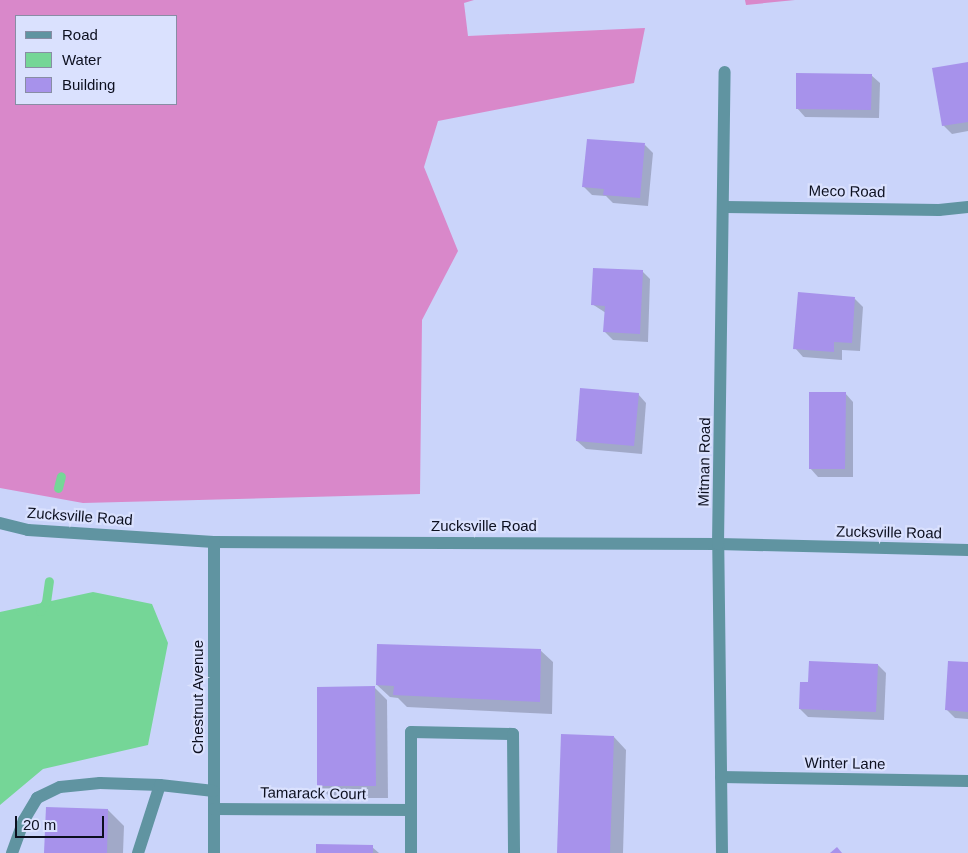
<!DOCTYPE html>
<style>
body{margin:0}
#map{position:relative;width:968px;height:853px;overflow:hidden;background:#cad4fa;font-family:Arial,sans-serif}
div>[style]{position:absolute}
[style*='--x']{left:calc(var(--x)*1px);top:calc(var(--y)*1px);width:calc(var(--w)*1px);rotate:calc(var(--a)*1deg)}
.forest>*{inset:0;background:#d988ca}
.water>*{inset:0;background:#75d697}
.shadow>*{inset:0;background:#0003}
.stream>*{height:9px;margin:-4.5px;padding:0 4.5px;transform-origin:4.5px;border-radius:4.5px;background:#75d697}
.building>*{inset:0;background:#a792eb}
.minor>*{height:12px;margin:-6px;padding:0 6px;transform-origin:6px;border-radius:6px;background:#6094a1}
span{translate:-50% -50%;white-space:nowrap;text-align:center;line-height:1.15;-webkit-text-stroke:4.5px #dae1fe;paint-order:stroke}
.street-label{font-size:15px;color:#0c0f1f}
.legend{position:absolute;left:15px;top:15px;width:162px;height:90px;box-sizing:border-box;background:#dae1fe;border:1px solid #888da5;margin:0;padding:6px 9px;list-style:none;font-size:15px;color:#0c0f1f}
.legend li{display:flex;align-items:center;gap:10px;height:25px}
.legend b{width:25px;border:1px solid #888da5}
.scale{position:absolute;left:15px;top:816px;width:89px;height:22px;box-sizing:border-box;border:2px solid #0c0f1f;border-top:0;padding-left:6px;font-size:15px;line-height:18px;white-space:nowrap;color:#0c0f1f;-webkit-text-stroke:4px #dae1fe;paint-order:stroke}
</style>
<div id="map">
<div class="forest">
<i style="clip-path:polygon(evenodd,0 0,474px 0,464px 3px,468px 36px,645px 28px,634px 83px,438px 121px,424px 167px,458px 251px,422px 320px,420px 494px,83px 503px,0 488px,0 0,176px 16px,176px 104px,16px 104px,16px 16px,176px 16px)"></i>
<i style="clip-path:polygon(745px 0,795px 0,746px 5px)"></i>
</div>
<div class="water">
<i style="clip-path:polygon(93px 592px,152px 604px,168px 643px,148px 745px,43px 769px,0 805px,0 612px)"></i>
</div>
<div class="shadow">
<i style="clip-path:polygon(968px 63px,968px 131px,952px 134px,943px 125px)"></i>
<i style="clip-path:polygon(871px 75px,880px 83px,879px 118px,805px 117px,797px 108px)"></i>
<i style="clip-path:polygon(645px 145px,653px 153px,648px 206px,613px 203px,606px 196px,592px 195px,584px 187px)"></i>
<i style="clip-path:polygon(642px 271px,650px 279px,648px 342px,613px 340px,605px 332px,606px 313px,592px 304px)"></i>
<i style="clip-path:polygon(855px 299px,863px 307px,860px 351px,842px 350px,842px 360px,803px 357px,795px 348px)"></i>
<i style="clip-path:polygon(845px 393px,853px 402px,853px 477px,818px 477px,810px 468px)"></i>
<i style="clip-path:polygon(638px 394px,646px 403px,642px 454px,586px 449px,577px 441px)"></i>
<i style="clip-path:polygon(540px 650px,553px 662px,552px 714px,407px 707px,398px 698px,390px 697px,377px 685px)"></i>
<i style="clip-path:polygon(968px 663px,968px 719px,955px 718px,947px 710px)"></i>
<i style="clip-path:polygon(878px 665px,886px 673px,884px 720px,808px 717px,800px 709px,809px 683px)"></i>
<i style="clip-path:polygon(375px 688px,387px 700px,388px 798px,331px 798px,319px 786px)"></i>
<i style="clip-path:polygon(614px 737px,626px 750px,623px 853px,559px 853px)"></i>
<i style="clip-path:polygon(108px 810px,124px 826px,123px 853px,45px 853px)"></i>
<i style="clip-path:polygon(372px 847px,379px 853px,317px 853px)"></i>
</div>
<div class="stream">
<i style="--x:58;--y:488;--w:12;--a:-76"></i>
<i style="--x:40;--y:611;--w:11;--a:-56"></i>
<i style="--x:46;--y:602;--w:21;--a:-82"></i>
</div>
<div class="building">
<i style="clip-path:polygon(968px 62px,968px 122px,942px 126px,932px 68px)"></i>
<i style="clip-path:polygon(796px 73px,872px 74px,871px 110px,796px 109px)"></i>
<i style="clip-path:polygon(587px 139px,645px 143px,640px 198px,603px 195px,604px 189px,582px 187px)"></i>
<i style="clip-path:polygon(593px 268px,643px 270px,640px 334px,603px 332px,605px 306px,591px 305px)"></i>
<i style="clip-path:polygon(798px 292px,855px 297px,852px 343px,834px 342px,834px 352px,793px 349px)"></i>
<i style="clip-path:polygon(580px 388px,639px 393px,634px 446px,576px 441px)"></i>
<i style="clip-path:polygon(809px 392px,846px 392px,845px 469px,809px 469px)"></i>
<i style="clip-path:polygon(377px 644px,541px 649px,540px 702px,393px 695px,394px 686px,376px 685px)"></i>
<i style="clip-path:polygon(809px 661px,878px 664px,876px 712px,799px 709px,800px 682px,808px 682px)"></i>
<i style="clip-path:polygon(948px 661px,968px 662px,968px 712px,945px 710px)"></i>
<i style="clip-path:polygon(375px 686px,376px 786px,317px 786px,317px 687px)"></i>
<i style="clip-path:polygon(561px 734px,614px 736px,610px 853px,557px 853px)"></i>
<i style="clip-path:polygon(46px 807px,108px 809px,107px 853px,44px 853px)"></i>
<i style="clip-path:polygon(316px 844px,373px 845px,373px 853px,316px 853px)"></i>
<i style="clip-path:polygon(837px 847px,842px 853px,830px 853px)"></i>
</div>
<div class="minor">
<i style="--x:725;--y:207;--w:214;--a:0.8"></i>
<i style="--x:939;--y:210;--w:29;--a:-6"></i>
<i style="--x:0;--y:523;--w:29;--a:14"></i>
<i style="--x:28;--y:530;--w:186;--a:3.7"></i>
<i style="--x:214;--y:542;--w:504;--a:0.23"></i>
<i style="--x:718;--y:544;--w:250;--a:1.4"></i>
<i style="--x:214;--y:542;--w:311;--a:90"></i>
<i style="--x:721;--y:777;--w:247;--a:0.9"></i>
<i style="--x:214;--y:809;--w:197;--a:0.3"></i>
<i style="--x:12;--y:853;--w:35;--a:-70"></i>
<i style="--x:24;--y:820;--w:26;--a:-59"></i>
<i style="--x:37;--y:798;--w:25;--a:-26"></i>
<i style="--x:60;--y:787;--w:40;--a:-5.7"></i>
<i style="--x:100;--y:783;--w:60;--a:1.9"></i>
<i style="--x:138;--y:853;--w:71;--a:-72.1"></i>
<i style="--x:160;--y:785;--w:54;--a:6.3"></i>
<i style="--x:411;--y:853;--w:121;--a:-90"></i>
<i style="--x:411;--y:732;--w:102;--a:1.1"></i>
<i style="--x:513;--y:734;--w:119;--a:89.5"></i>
<i style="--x:722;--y:853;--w:309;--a:-90.7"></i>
<i style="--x:718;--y:544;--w:472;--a:-89.2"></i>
</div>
<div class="street-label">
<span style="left:847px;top:191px;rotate:1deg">Meco Road</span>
<span style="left:704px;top:462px;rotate:-89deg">Mitman Road</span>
<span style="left:80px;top:516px;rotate:4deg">Zucksville Road</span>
<span style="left:484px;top:526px">Zucksville Road</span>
<span style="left:889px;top:532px;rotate:1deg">Zucksville Road</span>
<span style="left:198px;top:697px;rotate:-90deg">Chestnut Avenue</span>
<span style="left:845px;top:763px;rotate:1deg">Winter Lane</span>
<span style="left:313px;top:793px;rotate:1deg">Tamarack Court</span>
</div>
<ul class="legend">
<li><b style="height:6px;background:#6094a1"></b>Road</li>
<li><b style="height:14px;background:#75d697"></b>Water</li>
<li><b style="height:14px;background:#a792eb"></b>Building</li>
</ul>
<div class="scale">20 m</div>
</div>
